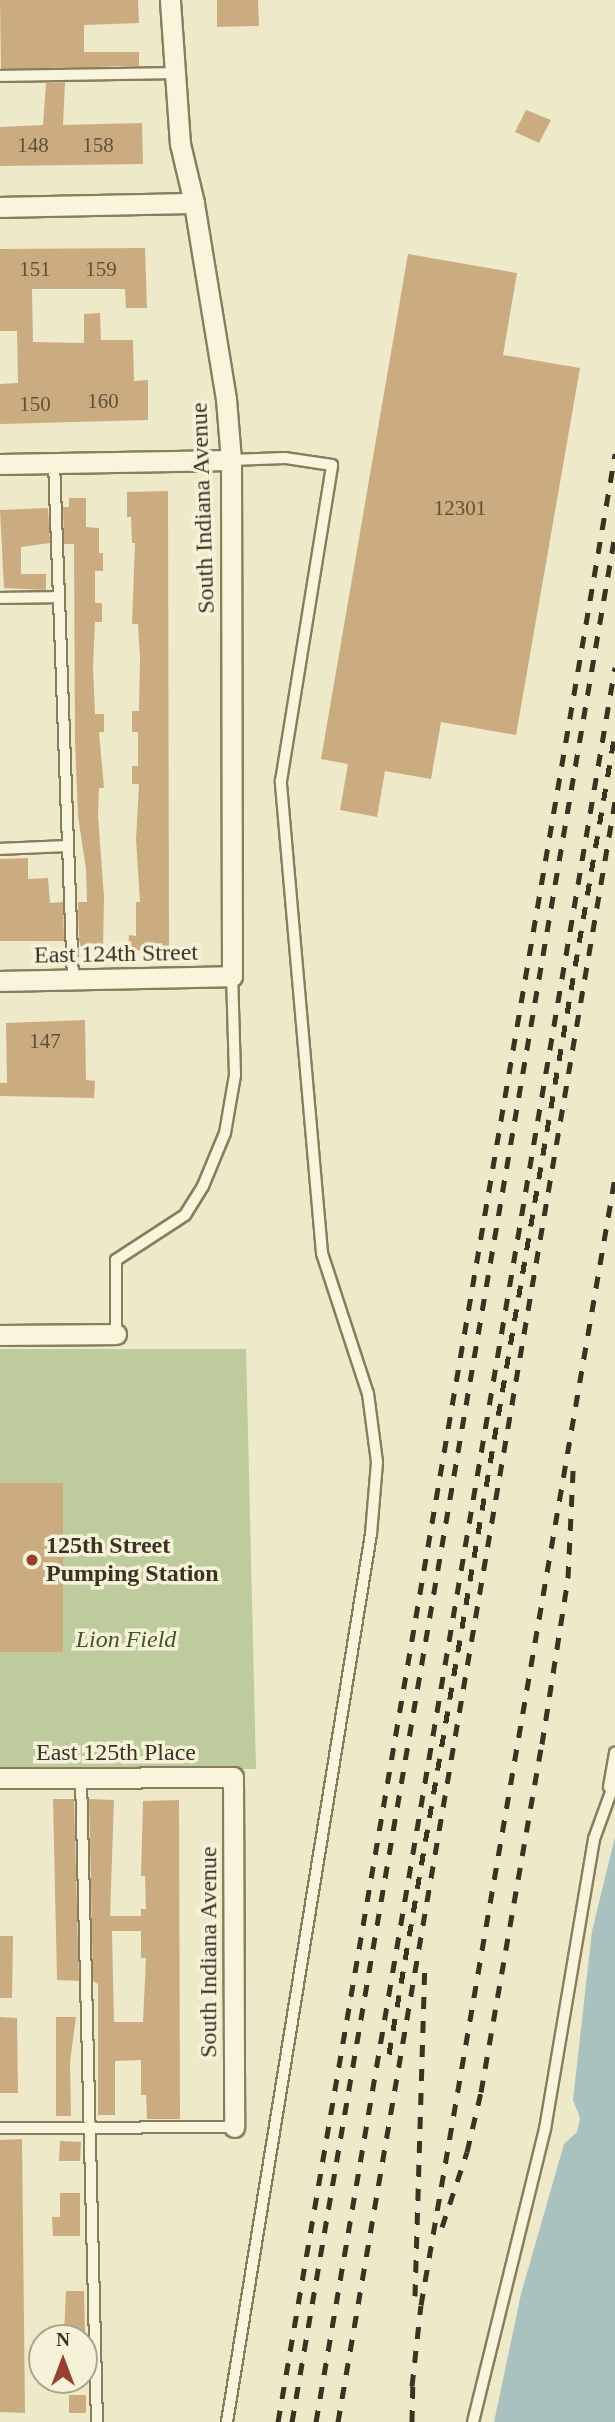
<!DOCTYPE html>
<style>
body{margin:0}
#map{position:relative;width:615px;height:2422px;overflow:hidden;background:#eee9c9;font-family:"Times New Roman",serif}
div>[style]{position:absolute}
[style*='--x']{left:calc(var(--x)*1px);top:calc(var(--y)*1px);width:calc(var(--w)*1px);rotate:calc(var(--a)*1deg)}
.green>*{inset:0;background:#becc9d}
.water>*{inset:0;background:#aac2bf}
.building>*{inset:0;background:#caac80}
.roads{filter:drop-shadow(2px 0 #8a7d5e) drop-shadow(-2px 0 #8a7d5e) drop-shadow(0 2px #8a7d5e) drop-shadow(0 -2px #8a7d5e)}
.service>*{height:10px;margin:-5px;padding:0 5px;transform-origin:5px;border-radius:5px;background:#f8f5dc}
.minor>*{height:19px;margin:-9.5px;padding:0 9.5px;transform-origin:9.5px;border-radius:9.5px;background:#f8f5dc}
.rail>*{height:5px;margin-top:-2.5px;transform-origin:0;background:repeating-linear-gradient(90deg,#3b3221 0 12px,transparent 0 24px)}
.dots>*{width:19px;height:19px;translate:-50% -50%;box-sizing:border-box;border:4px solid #f5f2d9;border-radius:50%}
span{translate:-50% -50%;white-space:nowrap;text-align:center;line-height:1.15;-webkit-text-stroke:7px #f5f2d9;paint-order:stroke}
.number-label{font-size:21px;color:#5f5039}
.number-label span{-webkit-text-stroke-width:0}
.street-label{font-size:24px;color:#3b3221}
.poi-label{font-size:24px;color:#3b3221;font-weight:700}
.left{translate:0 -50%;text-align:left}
.park-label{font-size:24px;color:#435628;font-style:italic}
.north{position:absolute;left:28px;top:2324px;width:70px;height:70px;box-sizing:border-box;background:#f5f2d9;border:2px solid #aba58f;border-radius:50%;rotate:0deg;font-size:19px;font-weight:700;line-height:28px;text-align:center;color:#3b3221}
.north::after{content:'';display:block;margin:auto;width:24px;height:32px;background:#974130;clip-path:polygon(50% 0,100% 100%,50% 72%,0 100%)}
</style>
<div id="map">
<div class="green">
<i style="clip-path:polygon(0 1349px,246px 1349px,256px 1769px,0 1769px)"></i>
</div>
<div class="water">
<i style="clip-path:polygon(615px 1837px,615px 2422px,494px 2422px,521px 2294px,564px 2144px,577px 2132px,580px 2118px,573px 2100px,592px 1931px)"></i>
</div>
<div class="building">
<i style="clip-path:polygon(0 0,138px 0,139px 23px,84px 25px,84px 52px,139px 52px,139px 66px,1px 69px)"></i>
<i style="clip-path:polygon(217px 0,258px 0,259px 26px,217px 27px)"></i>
<i style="clip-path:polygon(65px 82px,63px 125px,142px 123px,143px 164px,0 166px,0 127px,43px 125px,46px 83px)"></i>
<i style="clip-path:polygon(526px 110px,551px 120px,539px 143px,515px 132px)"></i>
<i style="clip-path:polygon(145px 248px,147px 308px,126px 308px,125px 289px,32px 289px,33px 342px,84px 343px,84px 314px,100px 313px,101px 340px,133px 340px,134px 381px,148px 380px,148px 420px,0 424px,0 384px,18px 383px,17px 331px,0 331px,0 249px)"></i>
<i style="clip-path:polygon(408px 254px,517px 273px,503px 355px,580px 368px,516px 735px,441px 722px,431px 779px,385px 771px,377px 817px,340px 810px,348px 764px,321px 759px)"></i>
<i style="clip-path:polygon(168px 491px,169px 951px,128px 950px,129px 935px,136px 936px,136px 902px,140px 902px,136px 840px,139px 784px,132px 784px,132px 766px,138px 766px,138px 732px,132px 732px,132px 711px,139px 711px,140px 658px,138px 624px,132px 624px,135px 543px,132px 543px,131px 517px,127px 517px,127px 492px)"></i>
<i style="clip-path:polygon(69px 498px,86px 498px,86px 527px,99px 528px,99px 553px,103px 553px,103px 571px,95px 571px,95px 603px,102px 603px,102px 622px,95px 622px,93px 666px,95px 714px,104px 714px,104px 732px,99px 732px,104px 788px,99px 788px,98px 816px,104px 897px,103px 951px,82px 951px,79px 940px,78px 902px,87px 902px,86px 869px,78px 816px,75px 741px,74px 544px,64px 544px,63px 507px,69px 507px)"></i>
<i style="clip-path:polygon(48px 508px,50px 543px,21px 547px,21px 574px,46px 574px,46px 590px,4px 588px,0 510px)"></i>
<i style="clip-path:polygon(28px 858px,28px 879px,48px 878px,50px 903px,63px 902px,64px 941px,0 941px,0 859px)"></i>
<i style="clip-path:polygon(85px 1020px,86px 1080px,95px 1081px,94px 1098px,0 1096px,0 1083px,7px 1083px,6px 1023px)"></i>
<i style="clip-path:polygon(0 1483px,63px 1483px,63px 1652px,0 1652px)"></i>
<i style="clip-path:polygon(53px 1799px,74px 1799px,79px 1981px,57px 1980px)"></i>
<i style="clip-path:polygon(evenodd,89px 1799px,114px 1800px,110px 1916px,141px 1916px,141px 1909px,146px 1909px,145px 1876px,141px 1876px,143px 1801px,179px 1800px,180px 2119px,147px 2119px,146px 2095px,141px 2095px,141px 2060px,115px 2061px,115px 2115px,98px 2115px,98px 1984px,93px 1981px,89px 1799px,112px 1931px,141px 1931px,141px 1958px,146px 1958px,143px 2022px,114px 2022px,112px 1931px)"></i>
<i style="clip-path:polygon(0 1936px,13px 1936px,12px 1998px,0 1998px)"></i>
<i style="clip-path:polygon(0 2017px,17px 2018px,18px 2093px,0 2093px)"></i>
<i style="clip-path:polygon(56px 2017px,76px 2017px,70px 2062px,71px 2116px,56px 2116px)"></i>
<i style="clip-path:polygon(22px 2139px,25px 2413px,0 2412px,0 2140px)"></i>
<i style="clip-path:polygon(60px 2141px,81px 2142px,80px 2161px,59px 2161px)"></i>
<i style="clip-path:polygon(60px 2193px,80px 2193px,80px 2236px,53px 2236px,52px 2217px,60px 2217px)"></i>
<i style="clip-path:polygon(66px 2291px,84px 2291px,85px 2332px,64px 2333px)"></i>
<i style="clip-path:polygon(69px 2395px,86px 2395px,86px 2413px,69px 2413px)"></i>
</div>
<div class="roads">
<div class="service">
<i style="--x:0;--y:76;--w:173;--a:-1"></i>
<i style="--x:54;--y:462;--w:517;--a:87.9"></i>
<i style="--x:0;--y:598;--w:59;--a:-1"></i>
<i style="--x:0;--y:849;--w:68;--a:-2.5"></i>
<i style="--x:116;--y:1334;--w:74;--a:-90"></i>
<i style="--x:116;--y:1260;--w:82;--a:-33.1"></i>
<i style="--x:185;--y:1215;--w:34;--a:-58"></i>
<i style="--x:203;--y:1186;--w:57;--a:-67.5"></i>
<i style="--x:225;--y:1133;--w:59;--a:-80.2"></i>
<i style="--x:235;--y:1075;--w:99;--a:-91.7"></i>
<i style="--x:81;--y:1778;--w:644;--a:88.58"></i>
<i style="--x:609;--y:1787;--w:35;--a:-80"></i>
<i style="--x:0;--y:2128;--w:234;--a:-0.2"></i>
<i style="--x:227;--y:2422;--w:900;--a:-80.79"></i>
<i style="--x:371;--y:1534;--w:72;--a:-85.2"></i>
<i style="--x:377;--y:1462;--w:69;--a:-97.5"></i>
<i style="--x:368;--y:1394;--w:148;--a:-108.1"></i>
<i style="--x:322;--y:1253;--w:474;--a:-95"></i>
<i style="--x:281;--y:781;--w:320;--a:-80.8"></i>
<i style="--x:332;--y:465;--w:48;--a:-171.5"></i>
<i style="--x:285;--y:458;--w:54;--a:177.9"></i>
<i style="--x:473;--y:2422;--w:302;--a:-76.2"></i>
<i style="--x:545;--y:2129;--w:294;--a:-80.4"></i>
<i style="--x:594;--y:1839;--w:62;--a:-70.1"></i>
</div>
<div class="minor">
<i style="--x:0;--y:207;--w:194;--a:-1.2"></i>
<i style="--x:0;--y:464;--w:231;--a:-1"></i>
<i style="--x:0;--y:981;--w:232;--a:-1.2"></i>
<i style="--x:232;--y:976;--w:516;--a:-90.11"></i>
<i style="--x:231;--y:460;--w:61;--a:-94.7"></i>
<i style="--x:226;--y:399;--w:199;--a:-99.3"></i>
<i style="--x:194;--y:203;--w:61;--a:-103.3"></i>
<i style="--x:180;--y:144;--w:144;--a:-94"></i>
<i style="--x:0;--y:1335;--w:116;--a:-0.5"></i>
<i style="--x:0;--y:1778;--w:233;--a:-0.2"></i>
<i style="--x:233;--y:1777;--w:350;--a:89.8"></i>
</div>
</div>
<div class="rail">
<i style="--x:389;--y:2054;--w:1340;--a:-80.29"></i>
<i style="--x:442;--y:2227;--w:79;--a:-71.6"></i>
<i style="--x:467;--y:2152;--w:62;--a:-76.9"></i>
<i style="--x:481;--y:2092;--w:353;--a:-80.1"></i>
<i style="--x:542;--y:1744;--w:168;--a:-81.1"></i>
<i style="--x:568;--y:1578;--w:108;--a:-87.3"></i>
<i style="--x:415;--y:2296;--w:329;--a:-88.3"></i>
<i style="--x:412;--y:2386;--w:81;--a:-83.7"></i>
<i style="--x:421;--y:2305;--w:1145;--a:-80.24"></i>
<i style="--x:278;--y:2422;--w:1997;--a:-80.28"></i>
<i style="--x:292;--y:2422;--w:1915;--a:-80.29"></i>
<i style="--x:316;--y:2422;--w:1780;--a:-80.33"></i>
<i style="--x:338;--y:2422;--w:1644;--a:-80.3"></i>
<i style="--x:412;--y:2422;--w:46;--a:-88.8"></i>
</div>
<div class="dots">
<i style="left:32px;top:1560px;background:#974130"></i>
</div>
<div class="number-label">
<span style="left:33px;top:145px">148</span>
<span style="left:98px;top:145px">158</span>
<span style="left:35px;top:269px">151</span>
<span style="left:101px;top:269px">159</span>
<span style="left:103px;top:401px">160</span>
<span style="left:35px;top:404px">150</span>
<span style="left:460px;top:508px">12301</span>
<span style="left:45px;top:1041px">147</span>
</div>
<div class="street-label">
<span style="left:203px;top:508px;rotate:-92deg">South Indiana Avenue</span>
<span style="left:116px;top:954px;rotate:-1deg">East 124th Street</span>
<span style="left:116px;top:1753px">East 125th Place</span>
<span style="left:209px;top:1952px;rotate:-90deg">South Indiana Avenue</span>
</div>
<div class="poi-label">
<span class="left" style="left:46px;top:1560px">125th Street<br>Pumping Station</span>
</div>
<div class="park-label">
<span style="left:126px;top:1640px">Lion Field</span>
</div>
<div class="north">N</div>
</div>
